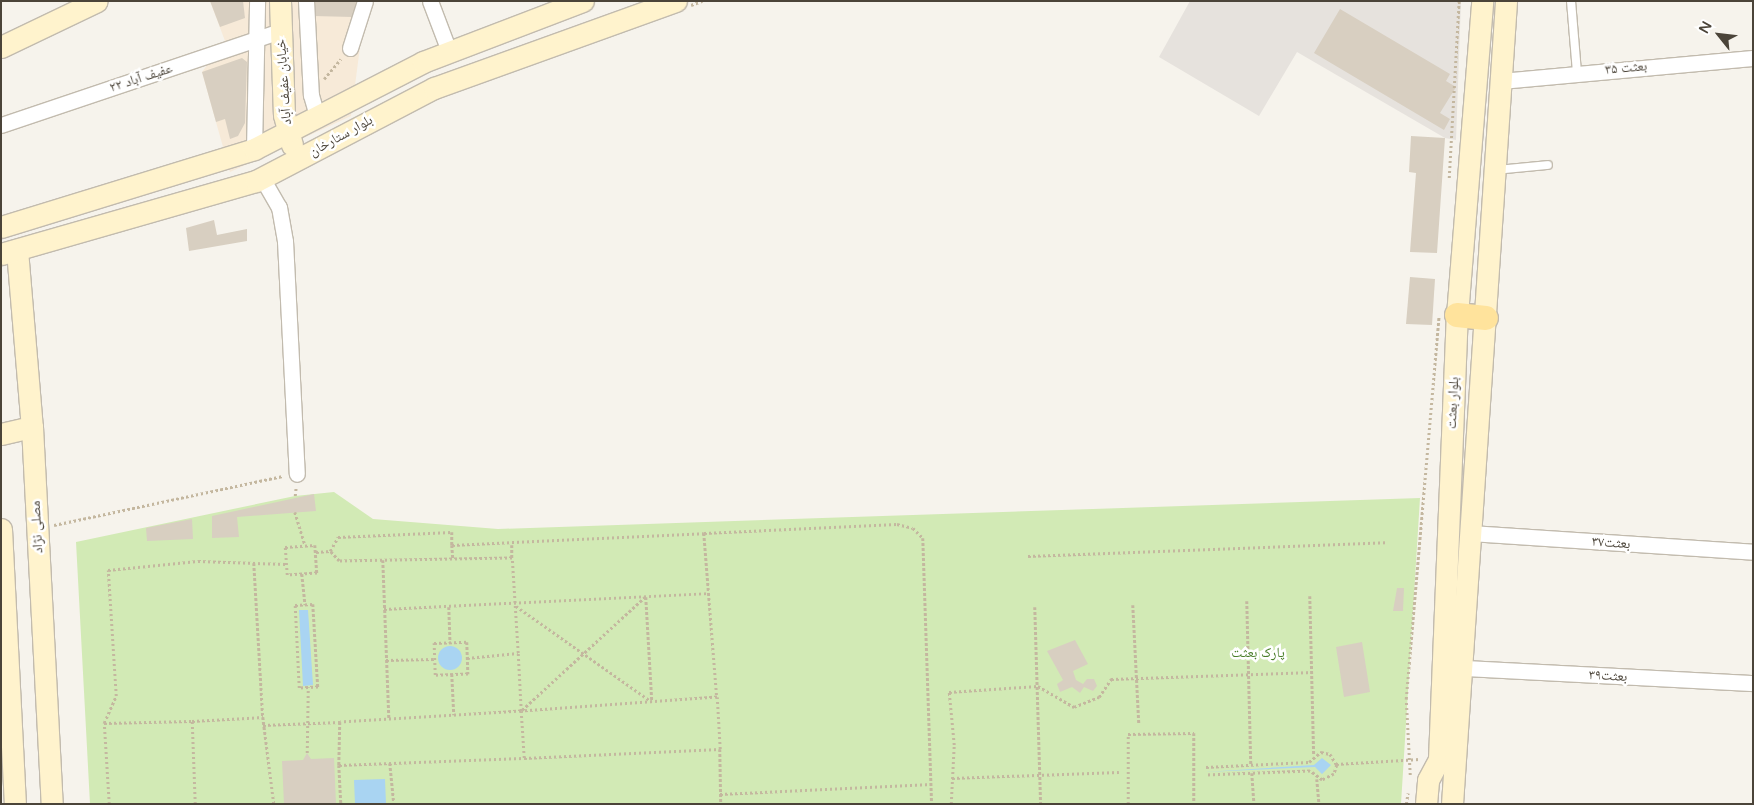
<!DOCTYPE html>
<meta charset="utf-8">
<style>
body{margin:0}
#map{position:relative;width:1754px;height:805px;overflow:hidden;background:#f6f3ec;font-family:"Varela Round","Noto Naskh Arabic",sans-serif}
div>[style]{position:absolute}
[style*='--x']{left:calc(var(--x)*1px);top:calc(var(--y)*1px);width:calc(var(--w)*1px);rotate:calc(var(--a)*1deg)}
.commercial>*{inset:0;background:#f7ead8}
.industrial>*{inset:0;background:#e6e2dd}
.green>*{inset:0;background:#d2eab5}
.water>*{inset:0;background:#a9d4f2}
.round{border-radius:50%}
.building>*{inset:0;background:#d8cfc1}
.path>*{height:2.5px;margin-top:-1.25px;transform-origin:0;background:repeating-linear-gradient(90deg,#c4b79f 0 2.5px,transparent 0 5px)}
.roads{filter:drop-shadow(1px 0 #c2bbae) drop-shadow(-1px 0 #c2bbae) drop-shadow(0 1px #c2bbae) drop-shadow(0 -1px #c2bbae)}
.lane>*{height:8px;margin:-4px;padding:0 4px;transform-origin:4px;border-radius:4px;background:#fff}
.street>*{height:15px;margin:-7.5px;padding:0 7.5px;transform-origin:7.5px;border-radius:7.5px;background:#fff}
.secondary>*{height:21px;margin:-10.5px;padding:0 10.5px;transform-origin:10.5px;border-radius:10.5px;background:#fff3cd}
.primary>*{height:24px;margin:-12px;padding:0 12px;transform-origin:12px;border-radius:12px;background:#ffe39c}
span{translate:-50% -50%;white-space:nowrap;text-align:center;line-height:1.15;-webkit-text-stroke:5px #fff;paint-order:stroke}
.street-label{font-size:14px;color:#4b4439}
.park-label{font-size:14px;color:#4a7f2a}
.frame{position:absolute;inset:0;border:2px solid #4b4439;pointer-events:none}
.north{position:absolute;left:1694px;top:10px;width:50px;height:50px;-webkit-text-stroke:4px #fff;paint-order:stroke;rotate:299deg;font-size:14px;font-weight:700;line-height:20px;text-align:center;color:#4b4439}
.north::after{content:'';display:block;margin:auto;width:18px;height:22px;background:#4b4439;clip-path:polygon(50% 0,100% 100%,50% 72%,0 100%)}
</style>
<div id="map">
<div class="commercial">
<i style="clip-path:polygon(210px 1px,366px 1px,351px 116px,230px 172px,202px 72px,225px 41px)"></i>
</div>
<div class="industrial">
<i style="clip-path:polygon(1190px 1px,1461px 1px,1456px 140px,1445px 138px,1297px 52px,1259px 116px,1159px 57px)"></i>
</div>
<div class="green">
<i style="clip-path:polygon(334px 492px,373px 519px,498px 529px,1420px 498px,1401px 804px,90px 804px,76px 542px,295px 496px)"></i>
</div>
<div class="water">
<i style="clip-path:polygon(299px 610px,308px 610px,313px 685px,303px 686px)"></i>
<i class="round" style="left:438px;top:646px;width:24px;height:24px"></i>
<i style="clip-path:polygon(1322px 758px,1331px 765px,1322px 774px,1315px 767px,1205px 772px,1314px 765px)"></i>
<i style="clip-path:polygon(385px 779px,386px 804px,355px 804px,354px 780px)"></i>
</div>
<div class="building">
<i style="clip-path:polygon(210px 1px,243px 1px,245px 18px,220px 27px)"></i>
<i style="clip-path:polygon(313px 1px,335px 1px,356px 2px,353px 17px,313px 16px)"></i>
<i style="clip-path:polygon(1340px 9px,1450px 74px,1446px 81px,1456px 87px,1440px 113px,1450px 119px,1444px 130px,1314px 53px)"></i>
<i style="clip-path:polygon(242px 58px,247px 62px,245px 123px,238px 136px,230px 139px,225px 119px,216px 122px,202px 72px)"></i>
<i style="clip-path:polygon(1411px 136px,1445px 138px,1437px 253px,1410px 252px,1416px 173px,1409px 172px)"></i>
<i style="clip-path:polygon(214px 220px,217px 235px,247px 229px,247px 241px,189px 251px,186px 228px)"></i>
<i style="clip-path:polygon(1410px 277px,1435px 279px,1432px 325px,1406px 324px)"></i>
<i style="clip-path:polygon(314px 494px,316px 511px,237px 517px,239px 537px,212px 538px,212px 516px)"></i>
<i style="clip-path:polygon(192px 519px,193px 539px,147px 541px,146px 528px)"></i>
<i style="clip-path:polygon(1397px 588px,1404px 588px,1403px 611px,1393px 611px)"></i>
<i style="clip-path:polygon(1075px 640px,1088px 664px,1073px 671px,1076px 680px,1083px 684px,1087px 679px,1094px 679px,1097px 686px,1093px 691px,1084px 687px,1080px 693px,1072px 687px,1060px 692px,1057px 684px,1063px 680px,1047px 651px)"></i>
<i style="clip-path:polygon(1362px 642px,1370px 692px,1344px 697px,1336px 647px)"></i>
<i style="clip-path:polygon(307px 753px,311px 759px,334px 758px,336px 804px,284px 804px,282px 761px,303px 760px)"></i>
</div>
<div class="path">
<i style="--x:691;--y:5;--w:12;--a:-20"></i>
<i style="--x:324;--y:79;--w:26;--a:-50"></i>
<i style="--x:1449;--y:178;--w:177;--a:-86.8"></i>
<i style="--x:295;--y:496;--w:9;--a:-84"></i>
<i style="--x:295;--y:512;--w:34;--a:73"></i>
<i style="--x:54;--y:525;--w:234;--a:-12.1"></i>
<i style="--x:704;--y:533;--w:193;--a:-2.7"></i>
<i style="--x:897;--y:524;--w:16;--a:14"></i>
<i style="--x:913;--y:528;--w:14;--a:45"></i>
<i style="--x:923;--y:538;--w:266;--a:88.1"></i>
<i style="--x:315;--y:545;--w:28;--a:86"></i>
<i style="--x:317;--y:573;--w:30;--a:176"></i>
<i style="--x:287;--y:575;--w:28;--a:-94"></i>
<i style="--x:285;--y:547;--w:30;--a:-4"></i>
<i style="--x:452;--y:545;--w:13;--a:86"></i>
<i style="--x:512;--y:545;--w:13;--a:90"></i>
<i style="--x:316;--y:552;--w:14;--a:-4"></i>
<i style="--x:1028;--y:556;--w:358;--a:-2.2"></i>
<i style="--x:383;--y:560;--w:159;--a:87.8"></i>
<i style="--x:254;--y:563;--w:154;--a:86.7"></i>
<i style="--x:302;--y:574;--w:31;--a:84"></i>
<i style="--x:1310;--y:596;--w:159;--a:88.6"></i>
<i style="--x:646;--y:597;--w:105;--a:86.7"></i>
<i style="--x:1247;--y:601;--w:163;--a:88.6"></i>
<i style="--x:313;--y:604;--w:83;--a:86.6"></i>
<i style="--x:318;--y:687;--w:19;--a:177"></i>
<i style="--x:299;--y:688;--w:83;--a:-92.8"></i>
<i style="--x:295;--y:605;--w:18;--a:-3"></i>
<i style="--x:1133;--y:605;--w:119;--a:87.1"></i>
<i style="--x:516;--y:606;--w:166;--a:35.2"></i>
<i style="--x:449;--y:607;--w:36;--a:88"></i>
<i style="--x:1035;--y:607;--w:197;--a:88.3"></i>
<i style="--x:384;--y:609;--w:325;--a:-2.8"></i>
<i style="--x:467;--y:642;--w:32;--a:88"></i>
<i style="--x:468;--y:674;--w:33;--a:178"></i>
<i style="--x:435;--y:675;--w:32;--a:-92"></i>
<i style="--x:434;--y:643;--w:33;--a:-2"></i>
<i style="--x:467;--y:658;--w:51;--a:-5.6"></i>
<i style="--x:386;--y:660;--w:48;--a:-1.2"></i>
<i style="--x:452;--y:674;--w:41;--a:87.2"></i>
<i style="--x:522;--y:710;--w:167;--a:-42.6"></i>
<i style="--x:104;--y:723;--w:30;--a:-66"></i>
<i style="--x:116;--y:696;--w:126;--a:-93.6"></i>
<i style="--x:108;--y:570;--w:90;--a:-5.7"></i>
<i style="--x:198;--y:561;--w:88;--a:2"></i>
<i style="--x:263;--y:725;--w:77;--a:-2.2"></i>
<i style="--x:340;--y:722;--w:43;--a:91.3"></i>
<i style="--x:339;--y:765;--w:185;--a:-2.2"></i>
<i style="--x:524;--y:758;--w:47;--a:-93.7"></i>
<i style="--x:521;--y:711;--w:58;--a:-93"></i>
<i style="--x:518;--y:653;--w:95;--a:-93.6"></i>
<i style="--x:512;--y:558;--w:173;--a:179"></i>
<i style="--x:339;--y:561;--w:13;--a:-132"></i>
<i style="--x:330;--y:551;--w:16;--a:-60"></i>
<i style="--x:338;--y:537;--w:114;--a:-2.5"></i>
<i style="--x:452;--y:532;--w:13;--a:90"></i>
<i style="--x:452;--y:545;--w:252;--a:-2.7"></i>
<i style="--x:704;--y:533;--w:165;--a:85.5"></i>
<i style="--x:717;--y:697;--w:196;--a:175.9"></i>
<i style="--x:521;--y:711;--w:181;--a:176.5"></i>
<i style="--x:720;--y:749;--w:55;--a:89"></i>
<i style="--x:307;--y:753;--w:66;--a:-89.1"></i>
<i style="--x:524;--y:758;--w:196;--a:-2.6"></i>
<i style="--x:720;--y:749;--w:52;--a:-93.3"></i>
<i style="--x:390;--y:763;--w:41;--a:84.4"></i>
<i style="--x:1336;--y:764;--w:84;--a:-3.4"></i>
<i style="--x:339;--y:765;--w:39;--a:87"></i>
<i style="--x:1206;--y:767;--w:103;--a:-2.8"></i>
<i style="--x:1309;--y:762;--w:16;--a:-40"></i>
<i style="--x:1321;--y:752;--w:9;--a:13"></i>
<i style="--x:1330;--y:754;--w:13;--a:58"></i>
<i style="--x:1337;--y:765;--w:9;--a:108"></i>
<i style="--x:1334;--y:774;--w:13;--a:153"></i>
<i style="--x:1322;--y:780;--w:15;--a:-143"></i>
<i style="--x:1310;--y:771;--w:104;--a:177.8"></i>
<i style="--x:1252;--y:773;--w:31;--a:86"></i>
<i style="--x:1410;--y:775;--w:76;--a:-93"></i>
<i style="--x:1406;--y:699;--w:384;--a:-85.1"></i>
<i style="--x:952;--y:778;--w:167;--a:-2.1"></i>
<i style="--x:1317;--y:779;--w:25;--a:85"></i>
<i style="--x:720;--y:794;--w:212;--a:-2.7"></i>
<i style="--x:109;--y:804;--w:81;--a:-93.5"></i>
<i style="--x:104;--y:723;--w:87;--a:-1.3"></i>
<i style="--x:195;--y:804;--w:83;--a:-92.1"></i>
<i style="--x:192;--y:721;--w:71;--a:-3.2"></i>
<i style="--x:263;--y:717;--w:88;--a:82.8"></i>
<i style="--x:951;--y:804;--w:59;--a:-87.1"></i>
<i style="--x:954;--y:745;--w:53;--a:-95.4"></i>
<i style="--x:949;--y:692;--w:89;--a:-3.9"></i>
<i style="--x:1038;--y:686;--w:42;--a:30.3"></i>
<i style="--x:1074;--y:707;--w:27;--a:-22"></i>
<i style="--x:1099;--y:697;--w:22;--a:-56"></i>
<i style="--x:1111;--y:679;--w:203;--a:-2"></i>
<i style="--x:1128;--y:804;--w:70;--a:-90"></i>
<i style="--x:1128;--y:734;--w:66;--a:-0.9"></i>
<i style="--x:1194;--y:733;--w:71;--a:90"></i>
<i style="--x:1406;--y:804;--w:11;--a:-80"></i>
</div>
<div class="roads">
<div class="lane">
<i style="--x:1571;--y:1;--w:72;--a:85.2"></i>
<i style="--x:1496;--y:170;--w:52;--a:-5.5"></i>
</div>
<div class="street">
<i style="--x:306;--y:1;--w:94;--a:87"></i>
<i style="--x:311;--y:95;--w:25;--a:74"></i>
<i style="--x:430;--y:1;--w:53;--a:69.2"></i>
<i style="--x:350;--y:48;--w:49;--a:-72.3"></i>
<i style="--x:1500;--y:81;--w:254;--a:-5.2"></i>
<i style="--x:1;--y:125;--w:295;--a:-18.6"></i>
<i style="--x:254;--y:149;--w:148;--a:-88.8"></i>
<i style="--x:262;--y:178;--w:34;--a:60"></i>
<i style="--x:279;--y:207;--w:35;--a:80"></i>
<i style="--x:285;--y:241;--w:233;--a:87.1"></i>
<i style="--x:1470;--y:533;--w:284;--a:3.8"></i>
<i style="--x:1463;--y:668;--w:290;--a:3"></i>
</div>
<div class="secondary">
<i style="--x:280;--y:1;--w:114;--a:88"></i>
<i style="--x:284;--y:115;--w:31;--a:75"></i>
<i style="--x:1;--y:47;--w:106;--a:-25.6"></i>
<i style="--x:1;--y:227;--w:265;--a:-17.1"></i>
<i style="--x:254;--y:149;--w:190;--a:-27.2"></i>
<i style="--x:423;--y:62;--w:171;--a:-20.9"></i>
<i style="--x:17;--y:250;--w:178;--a:85.2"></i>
<i style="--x:32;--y:427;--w:378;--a:87"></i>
<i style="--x:1;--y:254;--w:265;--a:-16"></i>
<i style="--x:256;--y:181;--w:201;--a:-27.6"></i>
<i style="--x:434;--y:88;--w:257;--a:-19.8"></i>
<i style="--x:1;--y:434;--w:32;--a:-13"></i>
<i style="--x:1;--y:529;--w:275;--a:87.1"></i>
<i style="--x:1426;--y:804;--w:24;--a:-85"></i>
<i style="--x:1428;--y:780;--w:24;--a:-62"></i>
<i style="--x:1439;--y:759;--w:444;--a:-87.7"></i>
<i style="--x:1457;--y:315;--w:315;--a:-85.4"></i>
<i style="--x:1452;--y:804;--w:805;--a:-86.15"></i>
</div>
<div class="primary">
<i style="--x:1457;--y:315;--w:29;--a:6"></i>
</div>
</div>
<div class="street-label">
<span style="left:1626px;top:68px;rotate:-5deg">۳۵ بعثت</span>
<span style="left:141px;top:78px;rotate:-18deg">عفیف آباد ۲۲</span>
<span style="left:284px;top:82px;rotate:-94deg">خیابان عفیف آباد</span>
<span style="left:341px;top:136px;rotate:-29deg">بلوار ستارخان</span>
<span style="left:1453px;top:403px;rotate:-87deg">بلوار بعثت</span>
<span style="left:37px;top:527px;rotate:-93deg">مصلی نژاد</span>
<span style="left:1611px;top:543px;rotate:4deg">بعثت۳۷</span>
<span style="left:1608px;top:676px;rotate:3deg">بعثت۳۹</span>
</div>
<div class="park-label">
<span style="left:1258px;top:653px">پارک بعثت</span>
</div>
<div class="frame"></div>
<div class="north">N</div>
</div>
